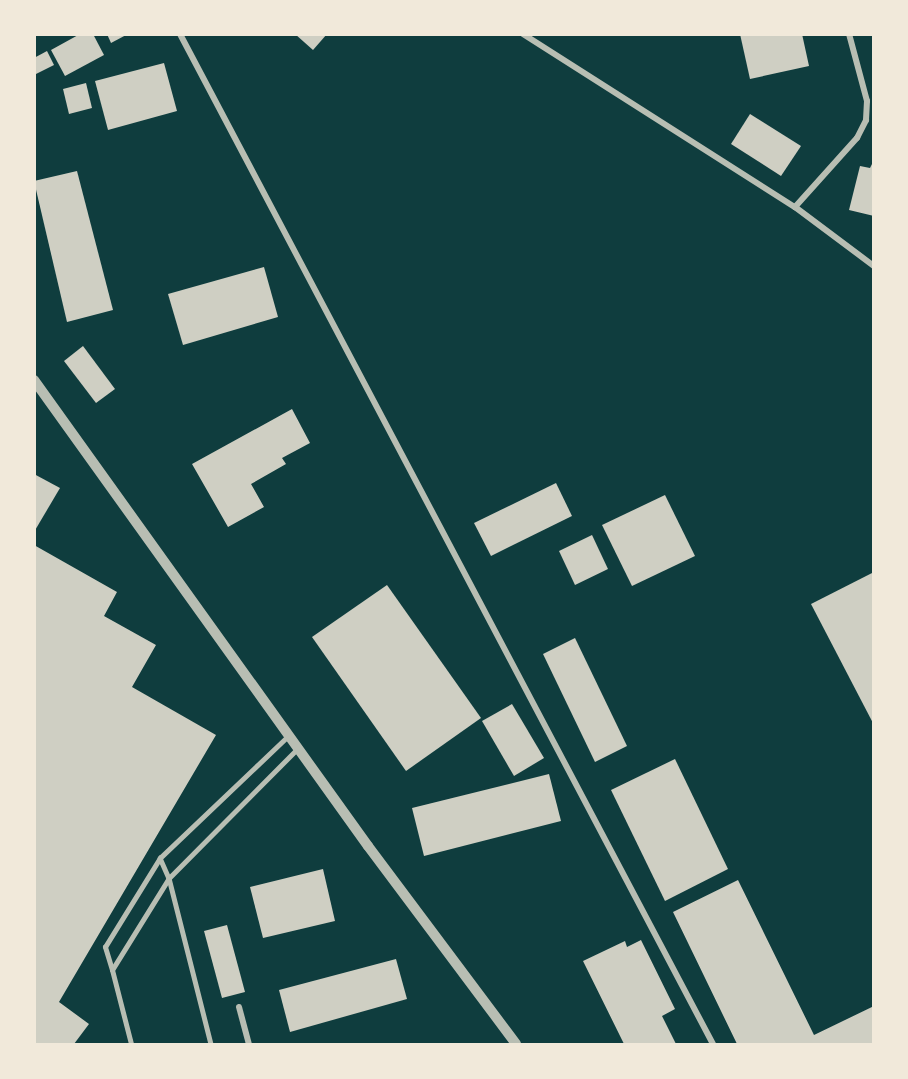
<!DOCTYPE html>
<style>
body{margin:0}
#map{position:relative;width:908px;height:1079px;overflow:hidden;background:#0f3d3e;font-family:"Exo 2",sans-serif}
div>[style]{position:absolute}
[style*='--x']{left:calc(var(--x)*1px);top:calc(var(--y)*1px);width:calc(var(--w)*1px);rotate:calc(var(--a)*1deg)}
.building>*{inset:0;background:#cfcfc3}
.service>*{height:4.5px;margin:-2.25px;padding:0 2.25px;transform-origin:2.25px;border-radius:2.25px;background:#b8beb3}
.minor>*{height:6px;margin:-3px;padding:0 3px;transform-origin:3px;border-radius:3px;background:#b8beb3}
.tertiary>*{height:10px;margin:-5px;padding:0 5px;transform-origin:5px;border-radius:5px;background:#b8beb3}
span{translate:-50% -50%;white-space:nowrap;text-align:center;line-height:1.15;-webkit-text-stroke:6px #f1e9da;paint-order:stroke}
.frame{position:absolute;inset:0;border:36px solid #f1e9da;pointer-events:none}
</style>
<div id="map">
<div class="building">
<i style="clip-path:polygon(80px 34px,93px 34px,104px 55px,65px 76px,51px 50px)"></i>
<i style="clip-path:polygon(107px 34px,128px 34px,111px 43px)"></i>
<i style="clip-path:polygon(295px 34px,327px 34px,313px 50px)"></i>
<i style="clip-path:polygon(740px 34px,802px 34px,809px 66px,750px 79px)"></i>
<i style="clip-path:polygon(47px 51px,54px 65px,34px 75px,34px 58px)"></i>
<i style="clip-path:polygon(164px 63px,177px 111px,108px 130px,95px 81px)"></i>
<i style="clip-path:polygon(86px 83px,92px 108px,69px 114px,63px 89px)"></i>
<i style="clip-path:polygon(750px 114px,801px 146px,781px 176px,731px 144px)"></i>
<i style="clip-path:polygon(874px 160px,874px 216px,849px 210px,860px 166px,870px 168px)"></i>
<i style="clip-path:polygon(77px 171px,113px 310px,67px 322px,34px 181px)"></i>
<i style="clip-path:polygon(264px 267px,278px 317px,183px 345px,168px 294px)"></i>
<i style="clip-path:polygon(83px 346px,115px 389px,96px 403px,64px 361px)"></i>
<i style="clip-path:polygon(292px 409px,310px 443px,282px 458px,286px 464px,251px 484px,264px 507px,228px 527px,192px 464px)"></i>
<i style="clip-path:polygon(34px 474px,60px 488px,34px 532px)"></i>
<i style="clip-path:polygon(556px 483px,572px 516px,491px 556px,474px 523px)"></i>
<i style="clip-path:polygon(665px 495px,695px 556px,632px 586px,602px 525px)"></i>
<i style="clip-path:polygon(592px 535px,608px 569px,575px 585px,559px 551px)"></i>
<i style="clip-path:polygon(34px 545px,117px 592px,104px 616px,156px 645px,132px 687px,216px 735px,59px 1002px,89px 1024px,74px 1044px,34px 1044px)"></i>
<i style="clip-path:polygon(874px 572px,874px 725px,811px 604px)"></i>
<i style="clip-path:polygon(387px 585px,481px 718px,406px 771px,312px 637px)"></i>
<i style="clip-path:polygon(575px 638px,627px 746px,595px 762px,543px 654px)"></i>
<i style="clip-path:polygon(512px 704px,544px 758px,514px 776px,482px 721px)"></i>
<i style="clip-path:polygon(675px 759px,728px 869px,665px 901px,611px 790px)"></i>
<i style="clip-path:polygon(549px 774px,561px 821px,424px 856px,412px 808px)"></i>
<i style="clip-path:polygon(323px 869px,335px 921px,263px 938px,250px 887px)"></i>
<i style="clip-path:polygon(738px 880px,814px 1035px,874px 1006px,874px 1044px,737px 1044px,673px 912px)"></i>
<i style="clip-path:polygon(227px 925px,245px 992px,222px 998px,204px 931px)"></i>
<i style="clip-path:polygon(641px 940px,675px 1009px,662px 1016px,676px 1044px,624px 1044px,583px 961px,625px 941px,627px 947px)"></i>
<i style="clip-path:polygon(396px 959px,407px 999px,290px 1032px,279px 990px)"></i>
</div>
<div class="service">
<i style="--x:160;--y:858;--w:22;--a:66"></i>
<i style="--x:169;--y:878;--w:171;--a:75.8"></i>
<i style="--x:112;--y:970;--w:24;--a:-107"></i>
<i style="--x:105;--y:947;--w:105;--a:-58.3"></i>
<i style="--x:160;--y:858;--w:177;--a:-43.6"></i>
<i style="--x:131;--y:1044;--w:76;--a:-104.4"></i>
<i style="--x:112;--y:970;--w:108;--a:-58.2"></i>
<i style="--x:169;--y:878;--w:183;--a:-45.2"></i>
</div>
<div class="minor">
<i style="--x:180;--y:34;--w:1142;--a:62.18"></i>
<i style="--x:523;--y:34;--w:322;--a:32.5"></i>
<i style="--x:795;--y:207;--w:99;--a:36.8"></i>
<i style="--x:795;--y:207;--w:93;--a:-48.1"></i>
<i style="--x:857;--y:138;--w:20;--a:-63"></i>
<i style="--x:866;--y:120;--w:19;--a:-87"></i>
<i style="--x:867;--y:101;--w:69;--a:-105"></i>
<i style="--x:239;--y:1007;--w:38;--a:75"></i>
</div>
<div class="tertiary">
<i style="--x:34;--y:380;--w:573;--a:54.37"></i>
<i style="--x:368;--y:846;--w:247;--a:53.2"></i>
</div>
<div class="frame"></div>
</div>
